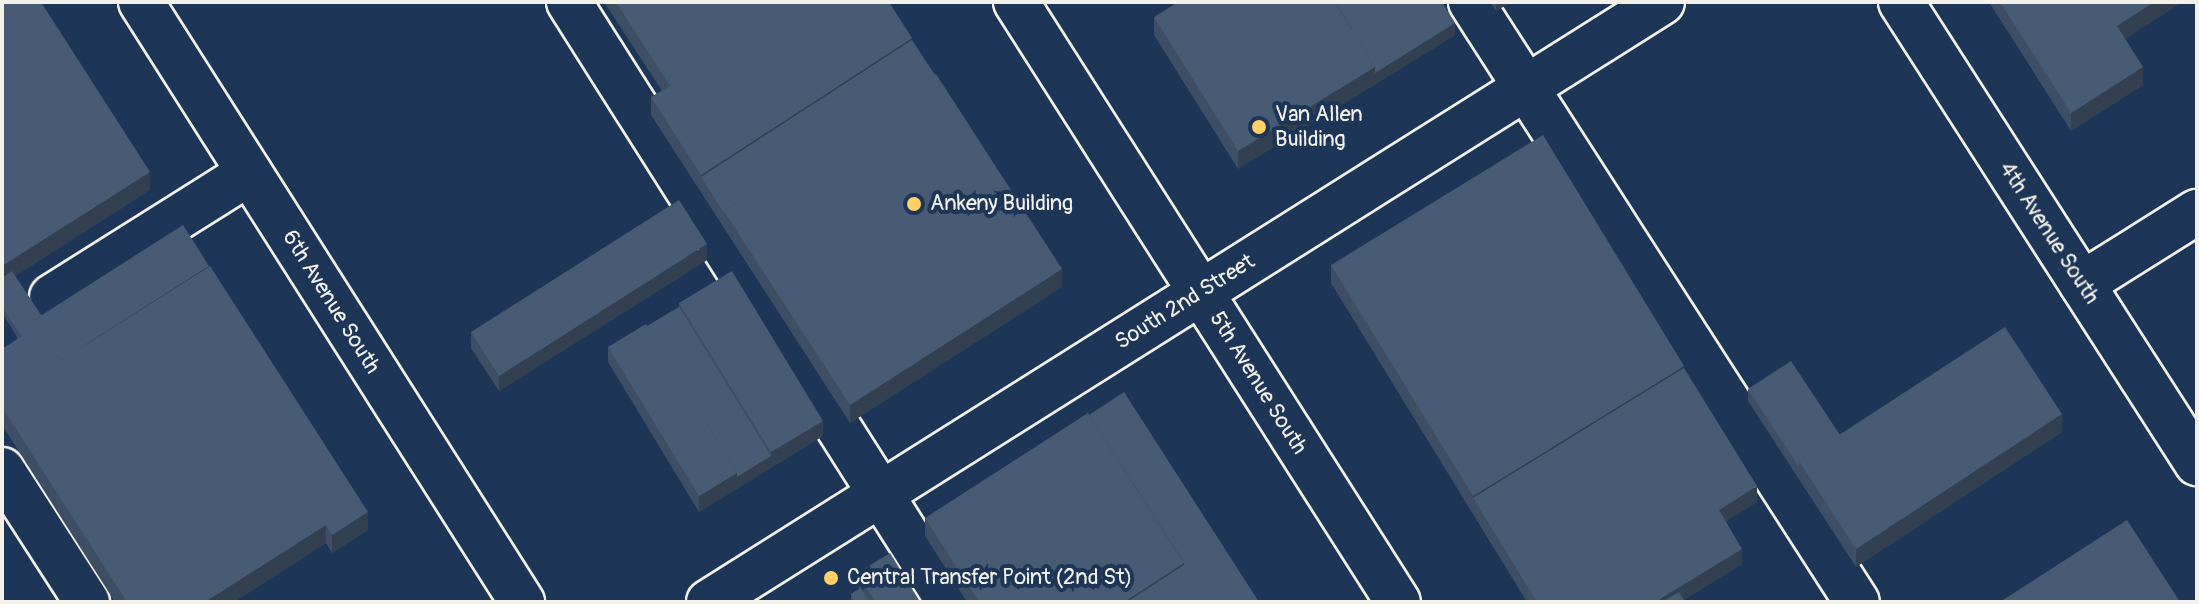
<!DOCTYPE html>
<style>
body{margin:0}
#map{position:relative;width:2199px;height:604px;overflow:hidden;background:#1d3557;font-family:Pangolin,sans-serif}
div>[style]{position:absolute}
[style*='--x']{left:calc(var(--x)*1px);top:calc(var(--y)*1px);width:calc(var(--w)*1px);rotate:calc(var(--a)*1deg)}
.roads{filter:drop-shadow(2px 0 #f4f1e8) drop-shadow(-2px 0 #f4f1e8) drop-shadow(0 2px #f4f1e8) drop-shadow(0 -2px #f4f1e8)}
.minor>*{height:44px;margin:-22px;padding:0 22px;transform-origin:22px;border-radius:22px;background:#1d3557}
.major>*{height:44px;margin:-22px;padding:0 22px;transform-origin:22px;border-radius:22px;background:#1d3557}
.wall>*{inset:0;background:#3e4e64}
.shaded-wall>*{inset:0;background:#324051}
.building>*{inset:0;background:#485b74}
.dots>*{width:22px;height:22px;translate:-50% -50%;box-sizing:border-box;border:4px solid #1d3557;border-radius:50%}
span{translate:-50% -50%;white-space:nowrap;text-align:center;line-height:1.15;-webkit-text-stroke:8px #1d3557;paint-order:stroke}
.poi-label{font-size:22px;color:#f4f1e8}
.left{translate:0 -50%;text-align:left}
.street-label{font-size:22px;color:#f4f1e8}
.frame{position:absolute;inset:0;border:4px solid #f4f1e8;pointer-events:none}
</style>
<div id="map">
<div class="roads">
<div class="minor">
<i style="--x:141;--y:2;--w:711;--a:57.58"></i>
<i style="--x:569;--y:2;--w:710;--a:57.65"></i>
<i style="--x:1016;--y:2;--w:711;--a:57.52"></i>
<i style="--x:1471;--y:2;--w:713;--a:57.25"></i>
<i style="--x:1901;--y:2;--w:548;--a:57.3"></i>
<i style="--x:2082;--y:284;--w:136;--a:-32.1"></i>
<i style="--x:52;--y:297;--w:233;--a:-32.2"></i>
<i style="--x:2;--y:470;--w:157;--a:57.2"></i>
</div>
<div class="major">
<i style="--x:709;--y:602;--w:1126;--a:-32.19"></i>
</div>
</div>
<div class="wall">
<i style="clip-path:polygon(2px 2px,150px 190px,15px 276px,41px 315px,368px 530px,332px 553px,326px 543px,234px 602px,115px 602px,2px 425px,2px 349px,17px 340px,17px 337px,2px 313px)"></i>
<i style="clip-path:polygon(604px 2px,889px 2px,1062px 287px,850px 423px,651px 115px,651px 97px,662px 91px)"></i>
<i style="clip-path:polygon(1490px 2px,1511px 2px,1496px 11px)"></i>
<i style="clip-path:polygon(1989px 2px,2182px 2px,2125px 39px,2143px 85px,2071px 131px)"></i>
<i style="clip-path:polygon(1154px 17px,1455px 35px,1238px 169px,1154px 35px)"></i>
<i style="clip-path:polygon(707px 260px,499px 391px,471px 348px,471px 332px)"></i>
<i style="clip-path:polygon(1331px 265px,1684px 368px,1757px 502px,1726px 521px,1742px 564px,1684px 600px,1685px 602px,1527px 602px,1331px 283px)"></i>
<i style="clip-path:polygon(679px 303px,823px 436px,699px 512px,608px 362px,608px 347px,647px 326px,679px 307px)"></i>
<i style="clip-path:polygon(1748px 389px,1840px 435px,2062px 432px,1856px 567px,1748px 401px)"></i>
<i style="clip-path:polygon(925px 518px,1259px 602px,967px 602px,925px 536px)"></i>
<i style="clip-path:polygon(857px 573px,920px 602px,851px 602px,851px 594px,859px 589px,857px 585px)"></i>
</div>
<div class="shaded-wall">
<i style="clip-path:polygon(1496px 2px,1511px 2px,1496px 11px)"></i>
<i style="clip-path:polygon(2154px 2px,2182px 2px,2117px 44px,2117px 26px)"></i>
<i style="clip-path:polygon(1455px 23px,1455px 35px,1238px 169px,1238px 151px,1375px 67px)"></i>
<i style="clip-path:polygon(912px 38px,912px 56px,701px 177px,701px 175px)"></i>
<i style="clip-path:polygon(2143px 67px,2143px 85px,2071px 131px,2071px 113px)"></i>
<i style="clip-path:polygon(150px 172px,150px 190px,2px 284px,2px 266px)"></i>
<i style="clip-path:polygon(707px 244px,707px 260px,499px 391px,499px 376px)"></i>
<i style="clip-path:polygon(1062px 269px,1062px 287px,850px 423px,850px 405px)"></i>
<i style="clip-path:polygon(1684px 366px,1684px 384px,1473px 498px,1473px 496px)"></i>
<i style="clip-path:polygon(2062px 414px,2062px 432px,1856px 567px,1856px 549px)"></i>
<i style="clip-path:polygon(823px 421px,823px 436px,699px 512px,699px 496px,737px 473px,771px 456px,771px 452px)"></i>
<i style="clip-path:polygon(1757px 486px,1757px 502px,1719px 526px,1719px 510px)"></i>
<i style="clip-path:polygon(368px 512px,368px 530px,332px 553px,332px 535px)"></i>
<i style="clip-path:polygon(326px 525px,326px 543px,234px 602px,205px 602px)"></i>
<i style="clip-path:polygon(1742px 549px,1742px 564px,1681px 602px,1655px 602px)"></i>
<i style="clip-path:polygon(1184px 563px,1184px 581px,1152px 602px,1124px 602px)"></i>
</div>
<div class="building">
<i style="clip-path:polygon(2px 2px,41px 2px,150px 172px,2px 266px)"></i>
<i style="clip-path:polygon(616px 2px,889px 2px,912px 38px,701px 175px,651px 97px,670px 86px)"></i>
<i style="clip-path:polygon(1178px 2px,1335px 2px,1375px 67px,1238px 151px,1154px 17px)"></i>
<i style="clip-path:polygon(1335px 2px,1442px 2px,1455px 23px,1375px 73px,1375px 67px)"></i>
<i style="clip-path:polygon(2000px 2px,2154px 2px,2117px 26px,2143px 67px,2071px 113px)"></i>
<i style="clip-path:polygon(912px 40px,935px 75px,724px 211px,724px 213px,701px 177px)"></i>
<i style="clip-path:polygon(936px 74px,1062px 269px,850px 405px,724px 211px)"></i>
<i style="clip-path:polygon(1543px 135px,1684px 366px,1473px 496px,1331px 265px)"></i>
<i style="clip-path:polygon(679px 200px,707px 244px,499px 376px,471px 332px)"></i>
<i style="clip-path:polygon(183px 225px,209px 266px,60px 361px,34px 320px)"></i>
<i style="clip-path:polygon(210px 266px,368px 512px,332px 535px,326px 525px,205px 602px,127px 602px,2px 407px,2px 349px,22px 336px,17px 329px,33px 318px,60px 361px)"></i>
<i style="clip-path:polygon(12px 271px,41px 315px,34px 320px,33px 318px,17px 329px,17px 330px,2px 307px,2px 278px)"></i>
<i style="clip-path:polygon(732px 271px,823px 421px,771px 452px,679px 303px)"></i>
<i style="clip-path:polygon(679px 307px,771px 456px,737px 477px,737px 473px,647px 326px)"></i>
<i style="clip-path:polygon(646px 324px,737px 473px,699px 496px,608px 347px)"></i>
<i style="clip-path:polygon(2005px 327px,2062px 414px,1856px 549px,1799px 461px)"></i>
<i style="clip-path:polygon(1791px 361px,1840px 435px,1799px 461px,1799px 467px,1748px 389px)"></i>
<i style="clip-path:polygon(1684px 368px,1757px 486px,1719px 510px,1742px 549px,1655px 602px,1537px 602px,1473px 498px)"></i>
<i style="clip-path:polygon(1124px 392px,1259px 602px,1127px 602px,1184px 565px,1184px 563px,1089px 415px)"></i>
<i style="clip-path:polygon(1088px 413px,1184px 563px,1124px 602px,979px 602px,925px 518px)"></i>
<i style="clip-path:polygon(2127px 520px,2180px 602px,2000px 602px)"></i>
<i style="clip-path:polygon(890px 553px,920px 602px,875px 602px,857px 573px)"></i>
<i style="clip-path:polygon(861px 588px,869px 602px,855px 602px,851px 594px)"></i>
<i style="clip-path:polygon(1679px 592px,1685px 602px,1662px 602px)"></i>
</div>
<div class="dots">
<i style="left:1259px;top:127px;background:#ffd166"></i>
<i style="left:914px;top:204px;background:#ffd166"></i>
<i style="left:831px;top:578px;background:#ffd166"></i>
</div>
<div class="poi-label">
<span class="left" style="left:1275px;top:127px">Van Allen<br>Building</span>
<span class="left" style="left:930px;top:204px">Ankeny Building</span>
<span class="left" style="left:847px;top:578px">Central Transfer Point (2nd St)</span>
</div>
<div class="street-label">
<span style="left:2049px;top:233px;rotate:57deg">4th Avenue South</span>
<span style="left:331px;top:302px;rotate:58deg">6th Avenue South</span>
<span style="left:1185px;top:302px;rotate:-32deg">South 2nd Street</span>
<span style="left:1258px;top:383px;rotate:58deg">5th Avenue South</span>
</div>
<div class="frame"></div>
</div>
